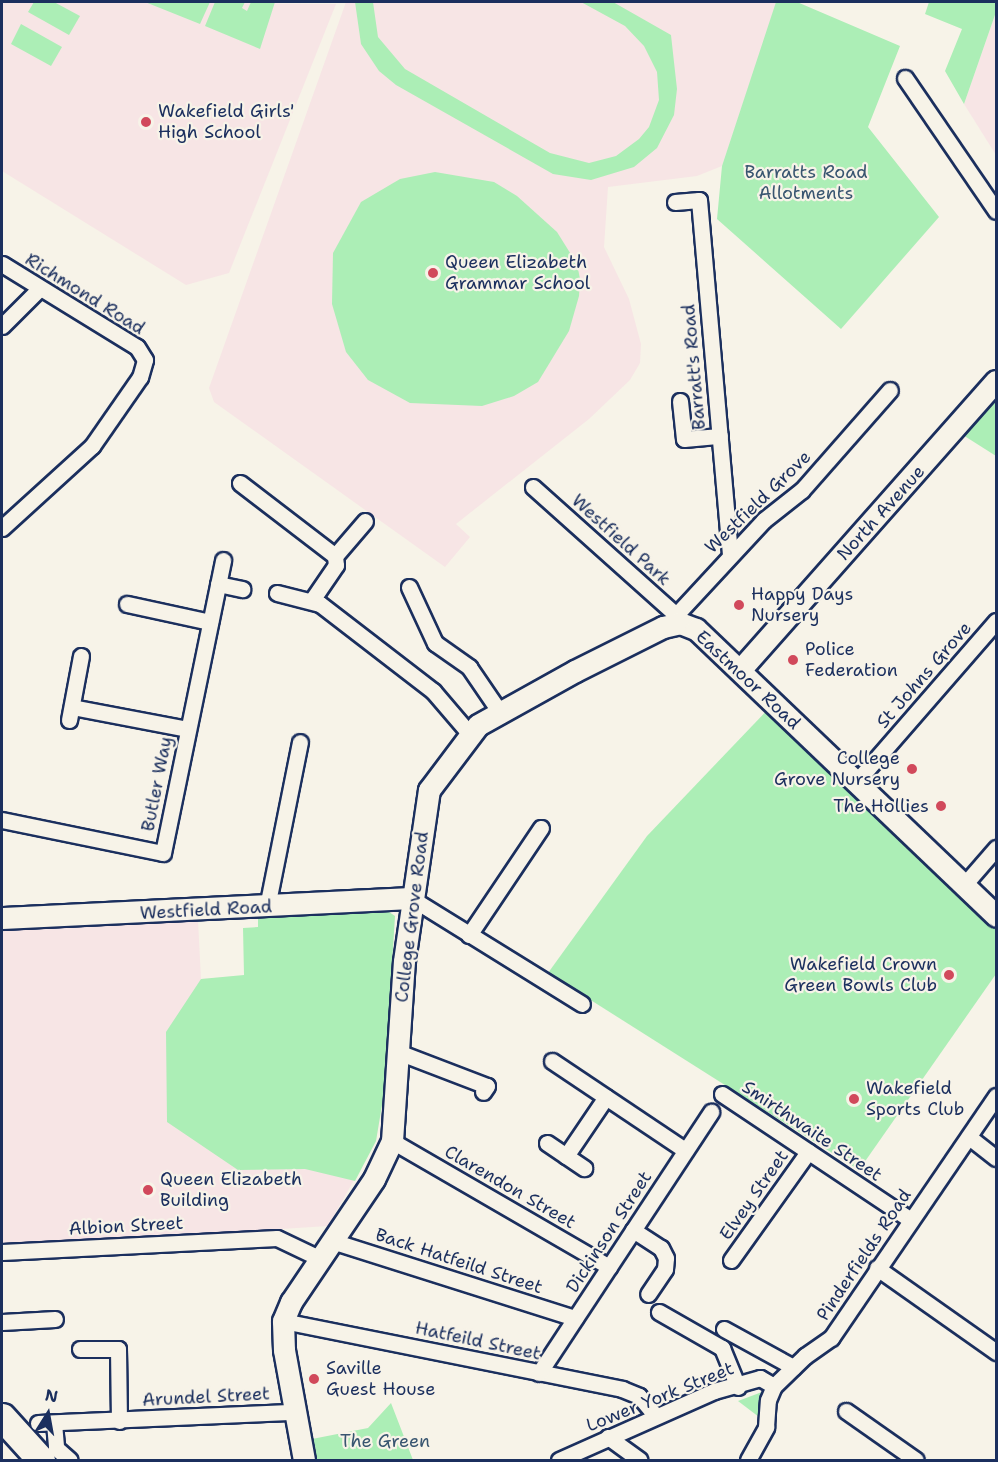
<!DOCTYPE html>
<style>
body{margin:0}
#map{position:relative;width:998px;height:1462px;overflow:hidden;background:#f7f3e8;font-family:"Shantell Sans",sans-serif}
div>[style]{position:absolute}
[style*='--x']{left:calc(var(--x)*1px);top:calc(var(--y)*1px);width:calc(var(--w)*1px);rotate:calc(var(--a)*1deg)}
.built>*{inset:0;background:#f7e5e5}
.green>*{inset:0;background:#aceeb6}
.roads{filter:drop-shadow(2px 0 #1b2f5e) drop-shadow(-2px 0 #1b2f5e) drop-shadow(0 2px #1b2f5e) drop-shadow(0 -2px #1b2f5e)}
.street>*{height:15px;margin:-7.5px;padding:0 7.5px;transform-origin:7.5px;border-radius:7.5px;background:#f7f3e8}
.secondary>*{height:21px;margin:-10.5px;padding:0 10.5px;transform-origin:10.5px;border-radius:10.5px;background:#f7f3e8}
.highway>*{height:27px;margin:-13.5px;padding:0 13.5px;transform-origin:13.5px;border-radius:13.5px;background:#f7f3e8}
.dots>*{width:16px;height:16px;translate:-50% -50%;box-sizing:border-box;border:3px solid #f7f3e8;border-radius:50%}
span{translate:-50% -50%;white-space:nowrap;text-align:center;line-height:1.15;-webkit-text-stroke:4.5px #f7f3e8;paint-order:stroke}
.poi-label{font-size:18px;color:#1b2f5e}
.left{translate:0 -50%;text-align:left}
.right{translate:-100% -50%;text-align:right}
.park-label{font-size:18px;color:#385570}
.street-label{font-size:18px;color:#1b2f5e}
.frame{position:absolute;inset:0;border:3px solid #1b2f5e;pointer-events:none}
.north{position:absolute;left:18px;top:1384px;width:60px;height:60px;-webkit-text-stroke:4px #f7f3e8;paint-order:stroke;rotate:11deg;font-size:16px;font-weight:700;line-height:24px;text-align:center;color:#1b2f5e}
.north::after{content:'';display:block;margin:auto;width:21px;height:27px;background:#1b2f5e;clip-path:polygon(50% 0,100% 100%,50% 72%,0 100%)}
</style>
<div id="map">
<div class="built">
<i style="clip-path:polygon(2px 2px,336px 4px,229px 273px,186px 285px,2px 171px)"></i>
<i style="clip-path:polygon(346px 2px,777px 3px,722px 166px,697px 176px,608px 187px,604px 247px,629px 299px,641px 344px,640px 363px,630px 380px,589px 419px,456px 524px,470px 537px,445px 567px,214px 402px,209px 388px)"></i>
<i style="clip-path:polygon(996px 12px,996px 155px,964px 104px)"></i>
<i style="clip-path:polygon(389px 912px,395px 916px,384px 1093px,376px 1141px,328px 1226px,2px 1247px,2px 924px,198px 920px,201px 979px,266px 974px)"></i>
</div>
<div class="green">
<i style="clip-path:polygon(34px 2px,54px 2px,80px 16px,69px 35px,28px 12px)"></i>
<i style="clip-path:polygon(145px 2px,210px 2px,200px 24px)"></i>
<i style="clip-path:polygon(215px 2px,245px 2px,242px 8px,247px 11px,251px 2px,275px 2px,260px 49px,205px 26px)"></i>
<i style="clip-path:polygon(355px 2px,373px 2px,378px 37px,405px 69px,550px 153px,589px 163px,616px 156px,639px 139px,649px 127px,659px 100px,657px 72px,644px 46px,625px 26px,581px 2px,613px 2px,671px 35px,677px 89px,674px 115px,657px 148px,634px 167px,591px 180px,553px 174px,396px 85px,379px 71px,361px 44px)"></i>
<i style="clip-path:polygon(776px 2px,797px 2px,900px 46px,868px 127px,939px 217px,841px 329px,717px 219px,722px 166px)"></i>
<i style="clip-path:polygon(929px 2px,996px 2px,996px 12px,964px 104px,945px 71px,962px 29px,925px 14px)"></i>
<i style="clip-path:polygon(21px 24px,62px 47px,51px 66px,11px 44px)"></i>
<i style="clip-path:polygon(435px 172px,494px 182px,517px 196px,557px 232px,577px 264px,580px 279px,579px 296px,569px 331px,538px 382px,514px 396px,482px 406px,410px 403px,368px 380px,346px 352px,332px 304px,333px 253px,361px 202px,400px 179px)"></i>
<i style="clip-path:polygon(996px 381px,996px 456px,955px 430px)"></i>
<i style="clip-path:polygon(773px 704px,996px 916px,996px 974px,859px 1170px,548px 973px,647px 836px)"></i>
<i style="clip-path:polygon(389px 912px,395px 916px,384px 1093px,376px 1141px,355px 1181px,305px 1169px,238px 1170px,167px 1122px,166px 1032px,201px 979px,244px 975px,243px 928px,258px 927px,258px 918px)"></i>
<i style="clip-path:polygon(762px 1392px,759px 1417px,738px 1401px)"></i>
<i style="clip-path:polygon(391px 1403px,413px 1460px,316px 1460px,312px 1439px,368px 1428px)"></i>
</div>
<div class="roads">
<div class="street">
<i style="--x:905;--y:78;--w:161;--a:55.6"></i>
<i style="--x:675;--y:202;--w:24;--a:-5"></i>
<i style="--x:699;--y:200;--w:356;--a:85"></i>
<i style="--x:2;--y:264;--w:158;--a:31.6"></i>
<i style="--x:137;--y:347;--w:15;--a:58"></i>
<i style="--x:145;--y:360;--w:18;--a:106"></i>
<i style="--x:140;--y:377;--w:84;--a:124.8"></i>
<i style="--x:92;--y:446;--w:122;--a:137.7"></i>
<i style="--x:2;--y:326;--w:51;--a:-45"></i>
<i style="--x:680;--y:401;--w:38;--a:84"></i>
<i style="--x:684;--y:439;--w:36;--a:-5"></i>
<i style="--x:240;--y:483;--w:120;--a:37.5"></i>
<i style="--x:335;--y:556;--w:9;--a:84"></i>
<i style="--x:336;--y:565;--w:42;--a:124.4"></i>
<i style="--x:533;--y:487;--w:192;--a:41.8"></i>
<i style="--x:676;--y:615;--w:9;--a:63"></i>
<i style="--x:335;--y:556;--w:46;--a:-49.4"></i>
<i style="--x:218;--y:584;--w:25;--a:12"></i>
<i style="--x:409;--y:587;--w:62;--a:65.1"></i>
<i style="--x:435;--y:643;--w:42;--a:35.2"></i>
<i style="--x:469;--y:667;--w:53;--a:55.7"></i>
<i style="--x:277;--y:593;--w:44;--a:14.3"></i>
<i style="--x:320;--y:604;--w:143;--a:37.6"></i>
<i style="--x:433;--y:691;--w:55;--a:49.4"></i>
<i style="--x:127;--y:604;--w:85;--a:12.2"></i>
<i style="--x:676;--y:615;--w:129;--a:-47.2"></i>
<i style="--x:764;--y:520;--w:48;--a:-38.3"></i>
<i style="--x:802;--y:490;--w:133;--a:-48.7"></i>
<i style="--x:72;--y:707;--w:117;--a:10.8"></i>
<i style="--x:69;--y:720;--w:65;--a:-79.4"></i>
<i style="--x:857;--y:781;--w:212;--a:-49"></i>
<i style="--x:2;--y:820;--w:164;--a:11.6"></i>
<i style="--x:163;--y:853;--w:299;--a:-78.4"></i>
<i style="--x:964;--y:885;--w:49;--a:-49.1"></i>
<i style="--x:411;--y:898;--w:201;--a:31.8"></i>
<i style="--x:267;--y:907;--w:168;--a:-78.7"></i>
<i style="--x:469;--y:935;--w:129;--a:-56.1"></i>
<i style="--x:398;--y:1052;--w:95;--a:20.9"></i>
<i style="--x:487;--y:1086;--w:7;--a:124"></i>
<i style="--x:552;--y:1061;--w:160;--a:33.8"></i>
<i style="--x:722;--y:1094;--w:227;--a:33.7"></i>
<i style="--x:969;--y:1137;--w:34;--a:38"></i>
<i style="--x:392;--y:1141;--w:251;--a:30.1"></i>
<i style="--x:547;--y:1143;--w:45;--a:34"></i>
<i style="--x:566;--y:1156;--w:71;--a:-55.9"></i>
<i style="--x:633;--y:1230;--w:33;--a:33"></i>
<i style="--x:661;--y:1248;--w:11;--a:63"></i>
<i style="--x:666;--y:1258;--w:11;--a:95"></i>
<i style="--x:665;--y:1269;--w:30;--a:124"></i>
<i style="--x:332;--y:1241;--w:255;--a:17.6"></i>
<i style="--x:2;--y:1252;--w:275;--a:-2.9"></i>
<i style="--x:277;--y:1238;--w:47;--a:25.5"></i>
<i style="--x:731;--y:1260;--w:133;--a:-54.5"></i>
<i style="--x:877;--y:1268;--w:146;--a:35.2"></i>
<i style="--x:659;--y:1312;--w:73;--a:29.7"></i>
<i style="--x:722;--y:1348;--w:42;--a:67.7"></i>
<i style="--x:283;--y:1321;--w:346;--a:11.3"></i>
<i style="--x:622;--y:1389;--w:18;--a:22"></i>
<i style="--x:639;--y:1396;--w:26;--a:50"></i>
<i style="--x:2;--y:1322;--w:53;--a:-3.2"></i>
<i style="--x:724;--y:1329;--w:79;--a:28.8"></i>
<i style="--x:80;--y:1349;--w:38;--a:0"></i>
<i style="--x:118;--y:1349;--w:72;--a:89.2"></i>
<i style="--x:539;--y:1373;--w:313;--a:-56.6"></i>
<i style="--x:846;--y:1411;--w:85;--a:35"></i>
<i style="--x:38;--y:1423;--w:257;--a:-2.5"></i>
<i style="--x:54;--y:1423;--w:25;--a:85"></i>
<i style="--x:56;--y:1448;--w:18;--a:41"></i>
<i style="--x:608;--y:1437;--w:39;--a:36"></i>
<i style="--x:559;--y:1460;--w:170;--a:-24"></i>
<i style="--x:714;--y:1391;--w:48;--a:-15.8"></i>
<i style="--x:760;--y:1378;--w:16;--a:30"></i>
<i style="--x:748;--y:1460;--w:38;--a:-61"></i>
<i style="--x:766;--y:1427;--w:27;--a:-86"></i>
<i style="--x:768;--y:1400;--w:15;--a:-67"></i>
<i style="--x:774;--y:1386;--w:43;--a:-44.1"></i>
<i style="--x:805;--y:1356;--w:32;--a:-35"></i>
<i style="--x:831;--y:1338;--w:293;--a:-55.7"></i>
</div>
<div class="secondary">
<i style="--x:740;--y:670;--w:386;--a:-48.5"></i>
<i style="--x:2;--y:918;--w:409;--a:-2.8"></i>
<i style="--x:304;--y:1460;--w:112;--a:-100.3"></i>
<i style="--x:284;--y:1350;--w:29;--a:-92"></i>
<i style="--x:283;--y:1321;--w:21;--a:-67"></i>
<i style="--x:291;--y:1302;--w:148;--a:-56"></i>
<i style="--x:374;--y:1179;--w:42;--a:-64.7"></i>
<i style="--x:392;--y:1141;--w:180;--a:-86.2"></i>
<i style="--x:404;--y:961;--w:173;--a:-81.7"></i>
<i style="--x:429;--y:790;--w:81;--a:-53"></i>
<i style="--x:478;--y:725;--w:111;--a:-29.1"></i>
<i style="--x:575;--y:671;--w:98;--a:-26.6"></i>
<i style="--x:663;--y:627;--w:17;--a:-13"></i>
<i style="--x:680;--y:623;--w:17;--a:21"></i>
<i style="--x:696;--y:629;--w:415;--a:43.7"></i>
</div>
<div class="highway">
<i style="--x:2;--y:1417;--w:58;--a:47.8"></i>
</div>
</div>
<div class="dots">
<i style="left:146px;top:122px;background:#d1495b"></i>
<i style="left:433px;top:273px;background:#d1495b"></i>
<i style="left:739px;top:605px;background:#d1495b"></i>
<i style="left:793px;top:660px;background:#d1495b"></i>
<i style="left:912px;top:769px;background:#d1495b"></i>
<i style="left:941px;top:806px;background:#d1495b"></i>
<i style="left:949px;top:975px;background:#d1495b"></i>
<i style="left:854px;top:1099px;background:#d1495b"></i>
<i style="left:148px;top:1190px;background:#d1495b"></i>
<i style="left:314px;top:1379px;background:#d1495b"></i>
</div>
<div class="poi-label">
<span class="left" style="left:158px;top:122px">Wakefield Girls'<br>High School</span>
<span class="left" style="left:445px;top:273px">Queen Elizabeth<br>Grammar School</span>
<span class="left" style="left:751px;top:605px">Happy Days<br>Nursery</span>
<span class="left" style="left:805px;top:660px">Police<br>Federation</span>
<span class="right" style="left:900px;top:769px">College<br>Grove Nursery</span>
<span class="right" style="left:929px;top:806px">The Hollies</span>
<span class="right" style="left:937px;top:975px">Wakefield Crown<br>Green Bowls Club</span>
<span class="left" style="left:866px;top:1099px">Wakefield<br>Sports Club</span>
<span class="left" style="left:160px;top:1190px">Queen Elizabeth<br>Building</span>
<span class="left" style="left:326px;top:1379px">Saville<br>Guest House</span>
</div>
<div class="park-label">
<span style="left:806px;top:183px">Barratts Road<br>Allotments</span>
<span style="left:385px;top:1441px">The Green</span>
</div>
<div class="street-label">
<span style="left:85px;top:294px;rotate:32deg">Richmond Road</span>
<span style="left:694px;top:367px;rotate:-95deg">Barratt's Road</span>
<span style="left:758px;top:502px;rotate:-44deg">Westfield Grove</span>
<span style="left:881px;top:513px;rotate:-48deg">North Avenue</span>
<span style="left:621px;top:540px;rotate:42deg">Westfield Park</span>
<span style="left:924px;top:675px;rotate:-49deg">St Johns Grove</span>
<span style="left:748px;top:680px;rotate:43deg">Eastmoor Road</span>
<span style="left:157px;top:784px;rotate:-79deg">Butler Way</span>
<span style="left:206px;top:910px;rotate:-3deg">Westfield Road</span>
<span style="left:412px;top:917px;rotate:-83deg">College Grove Road</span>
<span style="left:812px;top:1131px;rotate:34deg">Smirthwaite Street</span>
<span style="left:510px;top:1187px;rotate:30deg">Clarendon Street</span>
<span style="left:754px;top:1195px;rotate:-55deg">Elvey Street</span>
<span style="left:126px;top:1226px;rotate:-3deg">Albion Street</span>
<span style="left:609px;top:1232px;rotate:-57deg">Dickinson Street</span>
<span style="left:864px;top:1255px;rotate:-56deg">Pinderfields Road</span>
<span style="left:459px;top:1261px;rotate:18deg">Back Hatfeild Street</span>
<span style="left:478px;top:1341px;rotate:12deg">Hatfeild Street</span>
<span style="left:206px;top:1397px;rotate:-3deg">Arundel Street</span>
<span style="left:660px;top:1397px;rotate:-22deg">Lower York Street</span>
</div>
<div class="frame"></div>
<div class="north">N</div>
</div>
